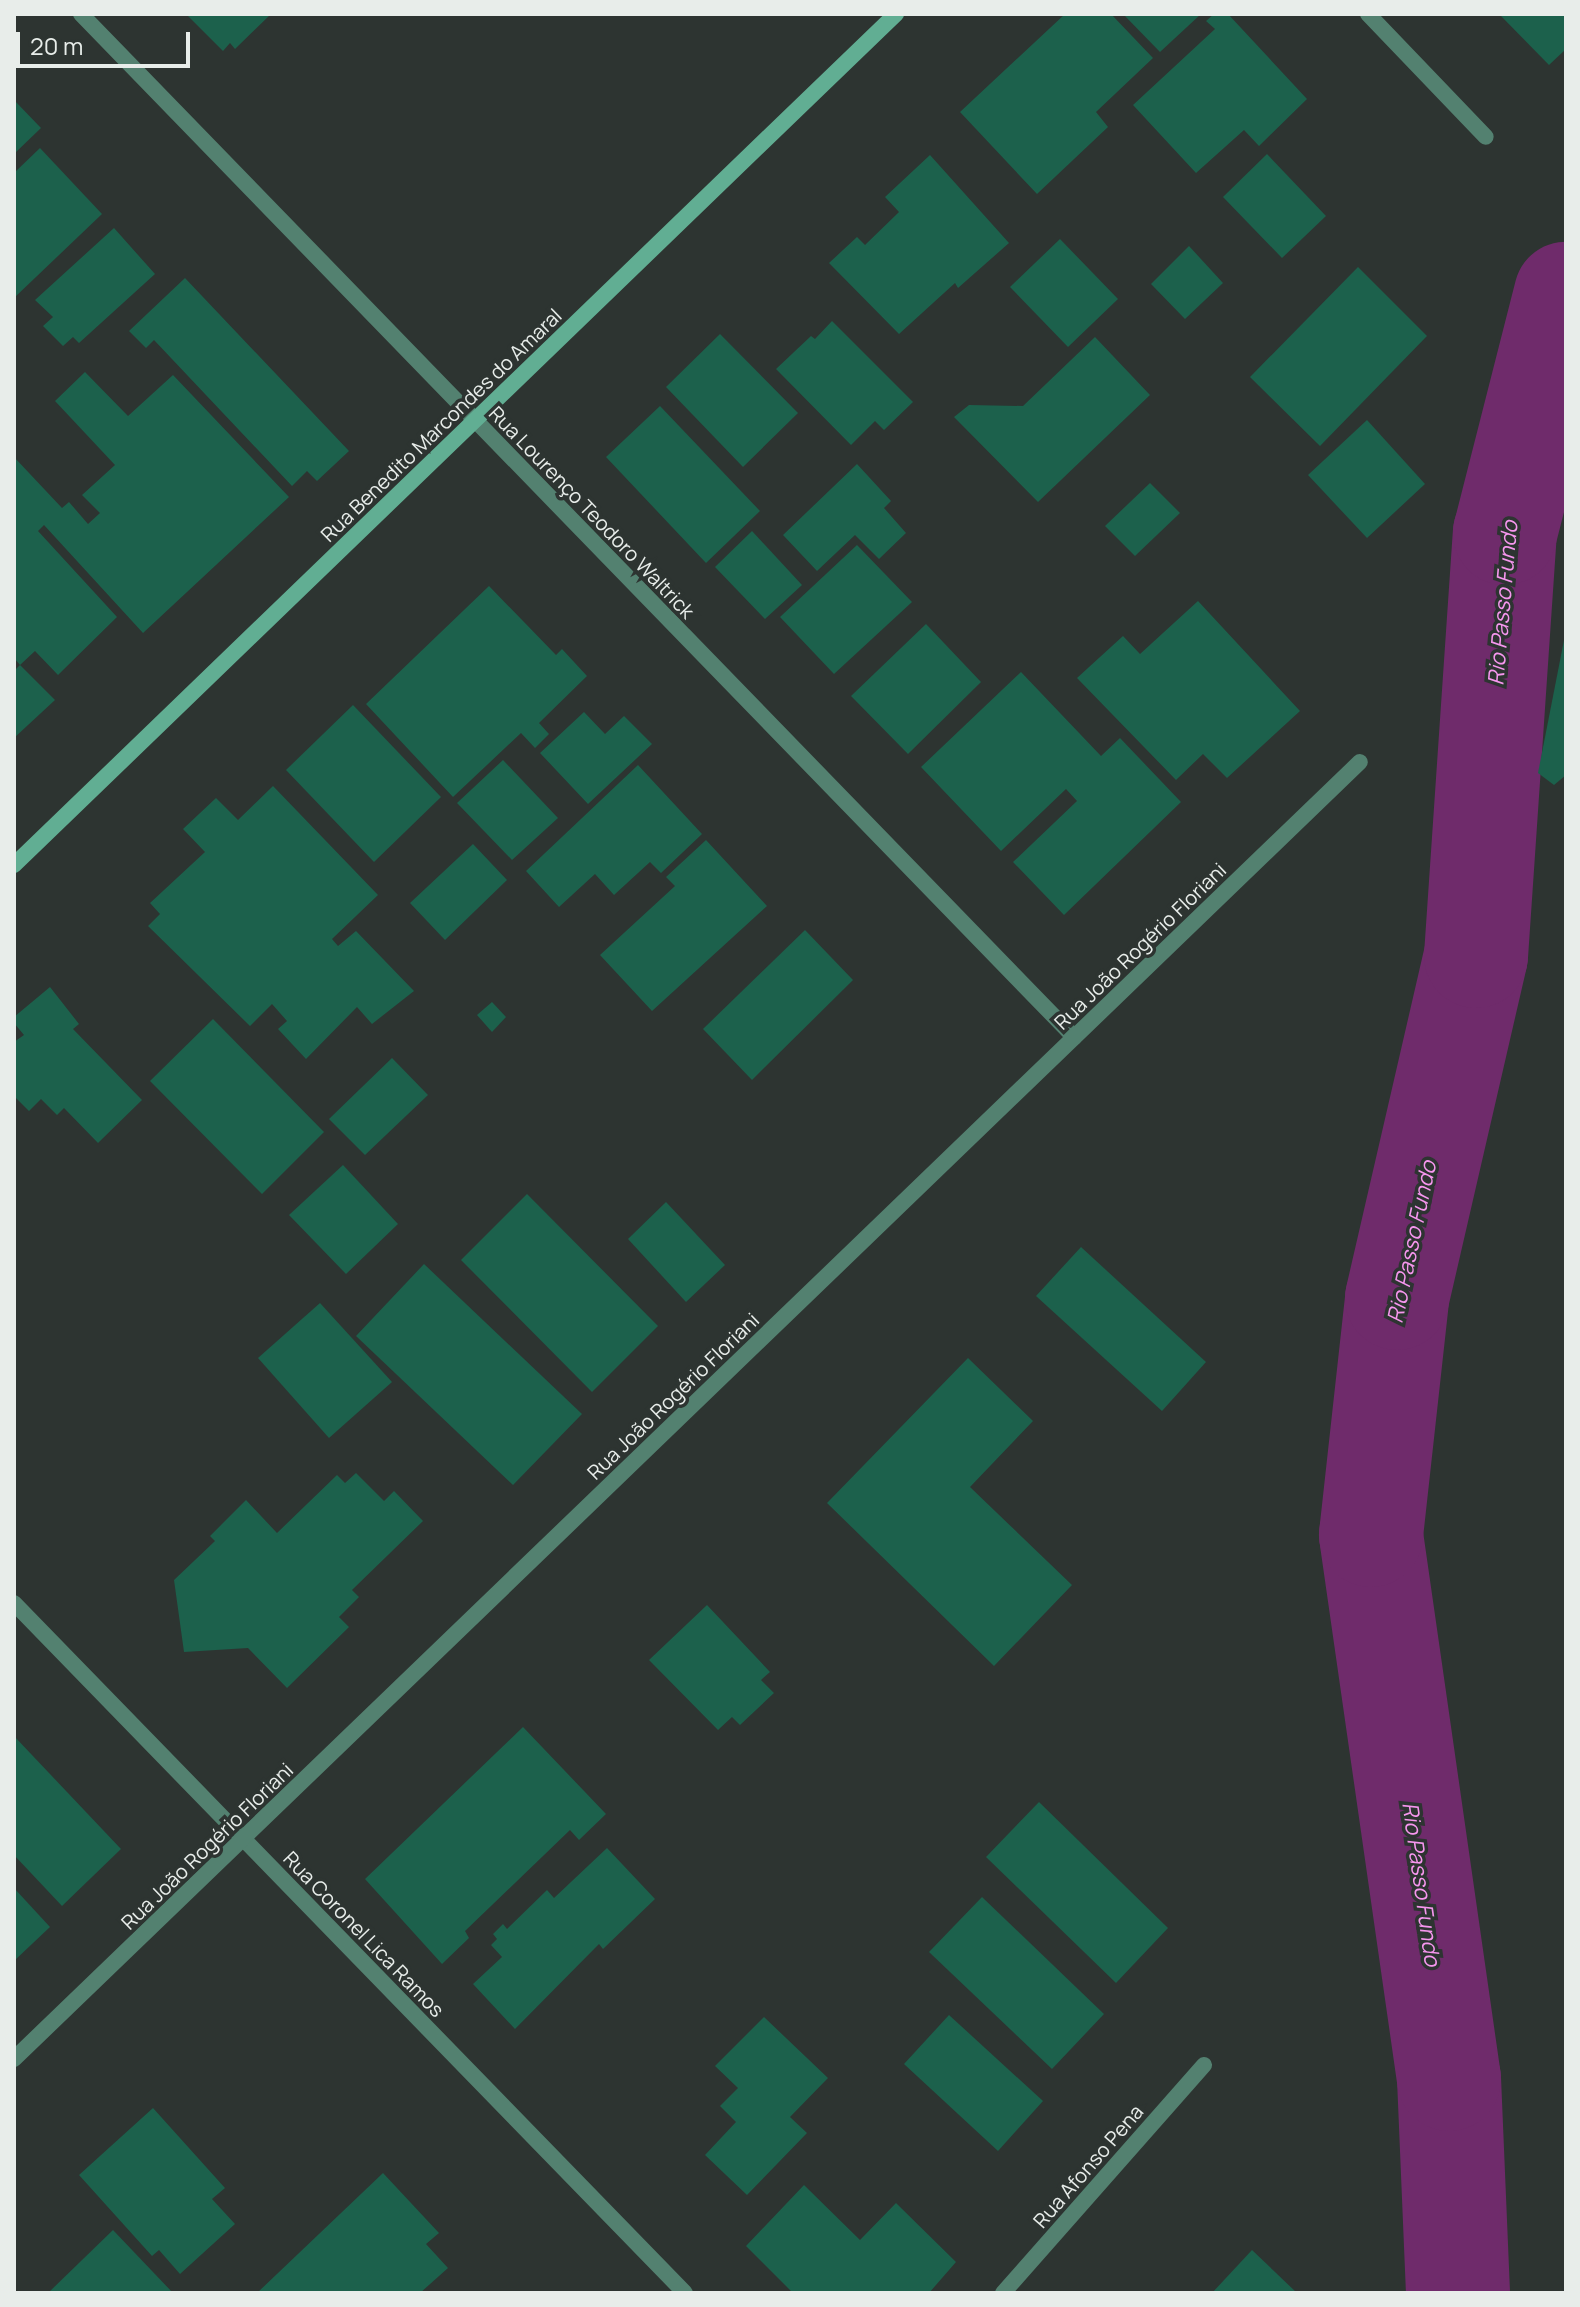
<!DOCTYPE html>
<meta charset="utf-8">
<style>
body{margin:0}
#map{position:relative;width:1580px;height:2307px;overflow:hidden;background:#2d3431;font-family:Manrope,sans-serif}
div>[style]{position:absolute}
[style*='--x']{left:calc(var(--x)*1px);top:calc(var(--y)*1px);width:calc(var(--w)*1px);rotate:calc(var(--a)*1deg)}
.river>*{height:104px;margin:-52px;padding:0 52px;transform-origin:52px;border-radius:52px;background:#6f2b6b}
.building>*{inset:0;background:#1c614c}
.minor>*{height:16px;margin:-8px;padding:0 8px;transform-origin:8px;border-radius:8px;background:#538170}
.secondary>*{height:16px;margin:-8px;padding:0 8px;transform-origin:8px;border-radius:8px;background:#61ae93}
span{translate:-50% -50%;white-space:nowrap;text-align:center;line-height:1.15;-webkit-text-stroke:7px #2d3431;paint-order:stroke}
.street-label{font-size:20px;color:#e8edea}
.water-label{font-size:22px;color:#f696ee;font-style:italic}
.frame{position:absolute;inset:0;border:16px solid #e8edea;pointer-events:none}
.scale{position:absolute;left:16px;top:32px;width:174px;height:36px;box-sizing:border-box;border:4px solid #e8edea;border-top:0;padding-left:10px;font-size:24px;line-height:28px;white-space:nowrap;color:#e8edea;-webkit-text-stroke:6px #2d3431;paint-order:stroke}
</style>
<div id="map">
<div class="river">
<i style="--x:1458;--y:2293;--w:214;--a:-92.4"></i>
<i style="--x:1449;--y:2079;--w:550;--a:-98.16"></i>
<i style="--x:1371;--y:1535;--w:238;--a:-83.7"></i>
<i style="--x:1397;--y:1298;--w:351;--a:-77"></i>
<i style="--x:1476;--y:956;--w:424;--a:-86.1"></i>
<i style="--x:1505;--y:533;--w:247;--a:-75.7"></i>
</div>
<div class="building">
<i style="clip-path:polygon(186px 14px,271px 14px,235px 49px,230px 43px,223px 51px)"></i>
<i style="clip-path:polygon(1065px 14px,1111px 14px,1153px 58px,1096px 112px,1108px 127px,1037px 194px,960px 112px)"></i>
<i style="clip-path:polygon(1123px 14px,1201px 14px,1160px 52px)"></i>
<i style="clip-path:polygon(1214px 14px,1228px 14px,1307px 99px,1259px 146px,1244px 130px,1196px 173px,1133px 105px,1215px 29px,1206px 21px)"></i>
<i style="clip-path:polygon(1499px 14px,1566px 14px,1566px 49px,1549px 65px)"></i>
<i style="clip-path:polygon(14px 100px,41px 128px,14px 154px)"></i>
<i style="clip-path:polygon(40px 148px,102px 214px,14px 298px,14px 173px)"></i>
<i style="clip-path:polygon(1267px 154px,1326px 216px,1282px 258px,1223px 197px)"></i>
<i style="clip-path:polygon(930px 155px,1009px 243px,958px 288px,955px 283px,899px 334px,829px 263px,857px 237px,865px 245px,899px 212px,885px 197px)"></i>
<i style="clip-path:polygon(114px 228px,155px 274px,79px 343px,73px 337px,63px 346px,43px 326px,53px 317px,35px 300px)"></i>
<i style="clip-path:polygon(1060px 239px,1118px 299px,1068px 347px,1010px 287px)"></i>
<i style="clip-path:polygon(1189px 246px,1223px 283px,1185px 319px,1151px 284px)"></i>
<i style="clip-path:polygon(1358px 267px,1427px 336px,1320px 446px,1250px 377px)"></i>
<i style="clip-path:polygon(185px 278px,349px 451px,317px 481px,307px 471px,292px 486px,154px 340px,146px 348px,129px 331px)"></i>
<i style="clip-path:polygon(832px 321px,913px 402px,884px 430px,875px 421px,851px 445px,776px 369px,811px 336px,815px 339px)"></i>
<i style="clip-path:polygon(720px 334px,798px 413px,743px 467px,666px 387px)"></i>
<i style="clip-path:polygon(1095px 337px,1150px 395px,1038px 502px,954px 417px,969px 405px,1023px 406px)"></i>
<i style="clip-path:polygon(85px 372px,128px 416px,173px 375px,289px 497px,143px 633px,44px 525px,38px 531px,117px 617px,58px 675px,35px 651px,20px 665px,14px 658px,14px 457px,62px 508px,69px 502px,88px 524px,100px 513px,82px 495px,115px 465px,55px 401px)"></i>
<i style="clip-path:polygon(660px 406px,760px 511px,706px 563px,606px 457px)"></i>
<i style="clip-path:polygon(1367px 420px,1425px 484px,1367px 538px,1308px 475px)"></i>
<i style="clip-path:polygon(857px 464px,891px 501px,884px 508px,906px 533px,879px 559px,855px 535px,817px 571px,783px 535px)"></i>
<i style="clip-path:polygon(1150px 483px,1180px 513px,1135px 556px,1105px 526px)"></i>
<i style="clip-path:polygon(752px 531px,802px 585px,765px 619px,715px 567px)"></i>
<i style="clip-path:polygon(857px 545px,912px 602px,834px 674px,780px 617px)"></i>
<i style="clip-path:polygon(489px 586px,556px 655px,562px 649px,587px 676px,539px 723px,549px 734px,535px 748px,521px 733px,453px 797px,366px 704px)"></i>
<i style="clip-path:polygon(1198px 601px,1300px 711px,1227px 778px,1203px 754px,1176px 780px,1077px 678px,1123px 636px,1140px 654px)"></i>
<i style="clip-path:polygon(926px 624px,981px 682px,908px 754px,851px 696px)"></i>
<i style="clip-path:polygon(1565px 635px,1566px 775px,1554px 785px,1538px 773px)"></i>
<i style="clip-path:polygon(20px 665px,55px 700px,14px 738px,14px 671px)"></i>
<i style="clip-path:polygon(1021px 672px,1101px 756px,1120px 738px,1181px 802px,1064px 915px,1013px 862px,1077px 801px,1066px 789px,1001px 851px,921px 767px)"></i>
<i style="clip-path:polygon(353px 705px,441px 797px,374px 862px,286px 770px)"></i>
<i style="clip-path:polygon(584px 712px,605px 734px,624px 716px,652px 744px,588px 804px,540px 753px)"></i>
<i style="clip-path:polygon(503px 760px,558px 818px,512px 860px,457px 803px)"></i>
<i style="clip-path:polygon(638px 765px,702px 834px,661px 873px,650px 862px,614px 895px,595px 874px,559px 907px,526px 871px)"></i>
<i style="clip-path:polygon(273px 786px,378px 895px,332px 939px,338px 946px,356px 931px,414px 991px,372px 1024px,357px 1007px,306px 1059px,278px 1029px,287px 1021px,272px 1004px,250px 1026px,148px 926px,160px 914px,150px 903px,205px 852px,183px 829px,216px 798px,238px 820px)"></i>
<i style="clip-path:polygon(706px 840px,767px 906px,652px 1011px,600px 955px,675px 886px,666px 877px)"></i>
<i style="clip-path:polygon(473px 844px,507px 880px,445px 940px,410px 903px)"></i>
<i style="clip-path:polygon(805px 930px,853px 980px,752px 1080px,703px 1029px)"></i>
<i style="clip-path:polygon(50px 987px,79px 1024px,73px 1029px,142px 1100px,98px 1143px,64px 1108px,57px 1115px,41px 1099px,29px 1111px,14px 1096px,14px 1042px,24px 1035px,14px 1023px,14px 1017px)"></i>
<i style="clip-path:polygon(492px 1002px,506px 1017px,492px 1032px,477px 1015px)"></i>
<i style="clip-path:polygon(213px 1019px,324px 1132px,262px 1194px,150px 1081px)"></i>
<i style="clip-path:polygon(392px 1058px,428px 1095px,365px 1155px,329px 1119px)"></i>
<i style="clip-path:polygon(343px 1165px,398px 1224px,346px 1274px,289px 1215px)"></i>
<i style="clip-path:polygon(527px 1194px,658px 1326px,592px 1392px,461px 1260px)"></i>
<i style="clip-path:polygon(666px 1202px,725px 1265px,686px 1302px,628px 1239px)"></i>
<i style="clip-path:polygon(1081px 1247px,1206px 1362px,1162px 1411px,1036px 1296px)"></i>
<i style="clip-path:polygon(424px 1264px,582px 1414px,513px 1485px,356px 1336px)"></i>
<i style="clip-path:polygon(320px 1303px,392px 1382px,329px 1438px,258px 1358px)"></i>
<i style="clip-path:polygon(968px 1358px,1033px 1421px,970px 1487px,1072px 1585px,994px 1666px,827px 1503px)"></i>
<i style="clip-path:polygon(356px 1473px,384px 1501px,394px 1491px,423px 1521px,352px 1590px,359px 1597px,339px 1617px,349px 1627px,287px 1688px,248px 1648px,184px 1652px,174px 1580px,215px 1541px,210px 1536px,246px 1500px,277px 1533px,337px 1475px,345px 1483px)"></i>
<i style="clip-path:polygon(707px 1605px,770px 1672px,761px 1680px,774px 1693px,740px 1725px,732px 1717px,718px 1730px,649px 1660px)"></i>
<i style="clip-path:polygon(523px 1727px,606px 1814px,579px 1840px,570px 1830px,465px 1931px,469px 1938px,442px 1964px,365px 1879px)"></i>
<i style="clip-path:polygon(14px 1736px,121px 1849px,62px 1906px,14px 1855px)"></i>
<i style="clip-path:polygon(1039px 1802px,1168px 1928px,1116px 1983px,986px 1857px)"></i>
<i style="clip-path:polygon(607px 1848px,655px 1899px,603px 1949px,599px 1944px,515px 2029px,473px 1984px,502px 1957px,491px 1945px,497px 1939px,493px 1934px,503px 1924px,507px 1929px,547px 1890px,554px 1898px)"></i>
<i style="clip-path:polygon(14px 1888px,50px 1927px,14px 1961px)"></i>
<i style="clip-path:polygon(982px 1897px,1104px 2014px,1052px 2069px,929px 1952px)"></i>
<i style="clip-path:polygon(949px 2015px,1043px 2101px,998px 2151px,904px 2064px)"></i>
<i style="clip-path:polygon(764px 2017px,828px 2078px,790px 2117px,807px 2133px,747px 2195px,705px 2155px,736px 2122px,720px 2106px,738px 2088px,715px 2066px)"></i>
<i style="clip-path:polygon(153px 2108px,225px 2188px,212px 2199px,235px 2224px,180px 2274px,159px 2250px,152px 2256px,79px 2175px)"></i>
<i style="clip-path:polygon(383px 2173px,439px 2233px,426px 2244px,448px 2268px,420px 2293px,257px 2293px)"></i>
<i style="clip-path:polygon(804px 2185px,860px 2240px,896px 2203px,956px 2262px,929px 2293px,793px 2293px,746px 2246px)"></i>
<i style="clip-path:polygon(113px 2230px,173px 2293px,48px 2293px)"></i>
<i style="clip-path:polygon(1252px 2250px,1297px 2293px,1212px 2293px)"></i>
</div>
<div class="minor">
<i style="--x:81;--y:14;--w:1426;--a:45.85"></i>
<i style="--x:1368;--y:14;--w:170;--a:46.2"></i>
<i style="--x:14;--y:1603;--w:962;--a:45.8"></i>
<i style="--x:14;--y:2059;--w:1869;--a:-43.94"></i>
<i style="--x:1003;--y:2293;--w:304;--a:-48.6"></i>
</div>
<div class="secondary">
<i style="--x:14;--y:865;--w:1226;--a:-43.98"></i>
</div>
<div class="street-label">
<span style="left:441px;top:425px;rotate:-44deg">Rua Benedito Marcondes do Amaral</span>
<span style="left:592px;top:512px;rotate:46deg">Rua Lourenço Teodoro Waltrick</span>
<span style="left:1140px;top:946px;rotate:-44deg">Rua João Rogério Floriani</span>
<span style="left:673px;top:1396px;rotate:-44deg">Rua João Rogério Floriani</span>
<span style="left:207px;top:1846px;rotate:-44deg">Rua João Rogério Floriani</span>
<span style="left:364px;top:1934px;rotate:46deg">Rua Coronel Lica Ramos</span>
<span style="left:1088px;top:2166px;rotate:-49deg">Rua Afonso Pena</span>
</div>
<div class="water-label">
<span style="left:1503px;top:603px;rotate:-85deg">Rio Passo Fundo</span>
<span style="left:1412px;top:1242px;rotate:-78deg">Rio Passo Fundo</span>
<span style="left:1421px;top:1884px;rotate:82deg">Rio Passo Fundo</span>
</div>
<div class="frame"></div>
<div class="scale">20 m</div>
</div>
